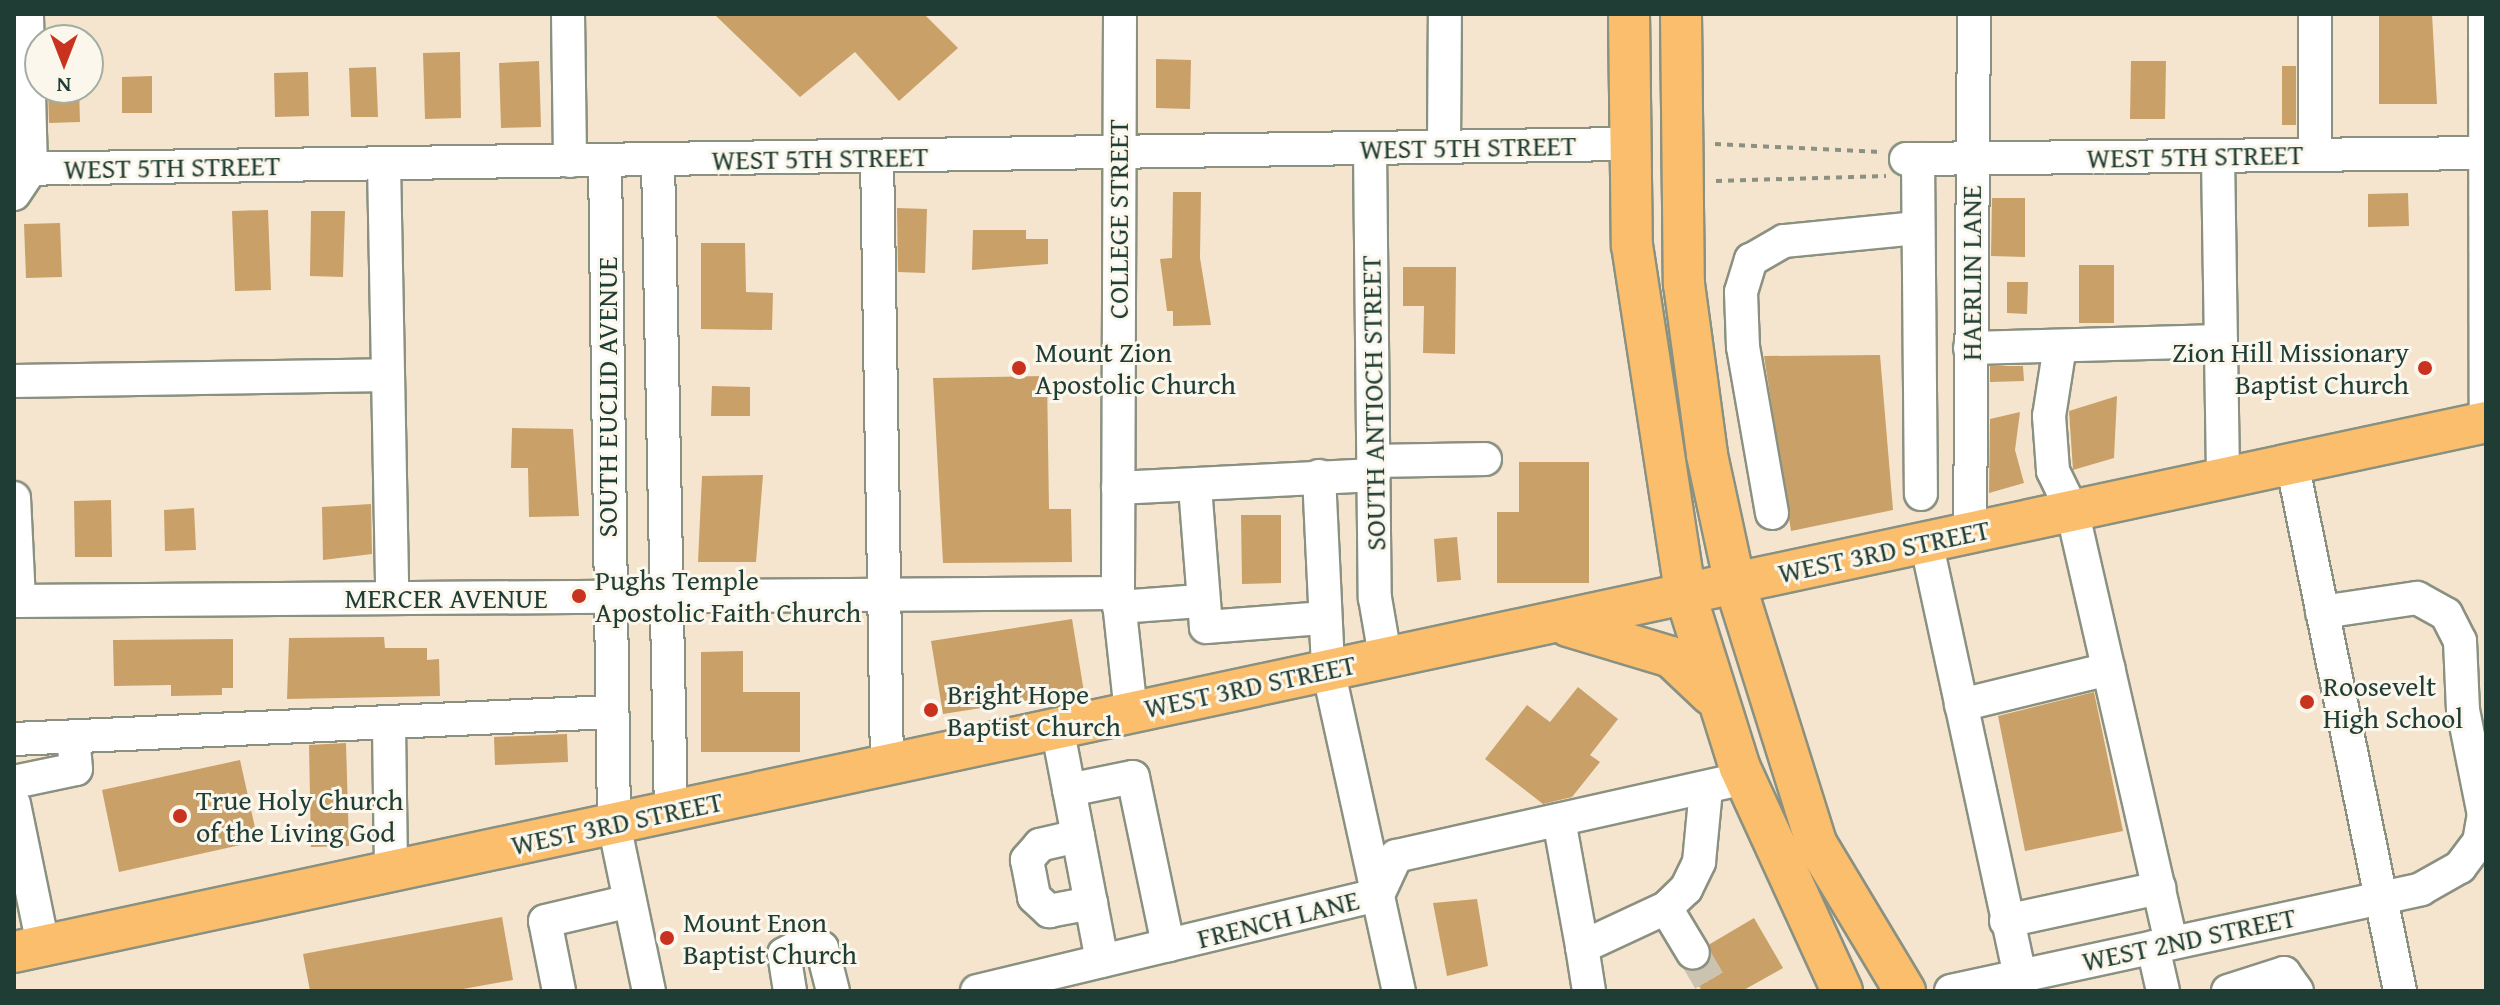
<!DOCTYPE html>
<style>
body{margin:0}
#map{position:relative;width:2500px;height:1005px;overflow:hidden;background:#f6e5ce;font-family:"Gentium Book Plus",serif}
div>[style]{position:absolute}
[style*='--x']{left:calc(var(--x)*1px);top:calc(var(--y)*1px);width:calc(var(--w)*1px);rotate:calc(var(--a)*1deg)}
.building>*{inset:0;background:#c9a068}
.minor-tunnel>*{height:32px;margin-top:-16px;transform-origin:0;background:repeating-linear-gradient(90deg,#cbc3af 0 32px,transparent 0 48px)}
.path>*{height:4px;margin-top:-2px;transform-origin:0;background:repeating-linear-gradient(90deg,#8a9181 0 6px,transparent 0 12px)}
.roads{filter:drop-shadow(2px 0 #8a9181) drop-shadow(-2px 0 #8a9181) drop-shadow(0 2px #8a9181) drop-shadow(0 -2px #8a9181)}
.minor>*{height:32px;margin:-16px;padding:0 16px;transform-origin:16px;border-radius:16px;background:#fff}
.major>*{height:40px;margin:-20px;padding:0 20px;transform-origin:20px;border-radius:20px;background:#fabe6d}
.dots>*{width:22px;height:22px;translate:-50% -50%;box-sizing:border-box;border:4px solid #fbf7ec;border-radius:50%}
span{translate:-50% -50%;white-space:nowrap;text-align:center;line-height:1.15;-webkit-text-stroke:6px #fbf7ec;paint-order:stroke}
.street-label{font-size:28px;color:#1f3d34}
.poi-label{font-size:28px;color:#1f3d34}
.left{translate:0 -50%;text-align:left}
.right{translate:-100% -50%;text-align:right}
.frame{position:absolute;inset:0;border:16px solid #1f3d34;pointer-events:none}
.north{position:absolute;left:24px;top:24px;width:80px;height:80px;box-sizing:border-box;background:#fbf7ec;border:2px solid #a3ada2;border-radius:50%;rotate:180deg;font-size:22px;font-weight:700;line-height:32px;text-align:center;color:#1f3d34}
.north::after{content:'';display:block;margin:auto;width:28px;height:36px;background:#c8321e;clip-path:polygon(50% 0,100% 100%,50% 72%,0 100%)}
</style>
<div id="map">
<div class="building">
<i style="clip-path:polygon(714px 14px,924px 14px,958px 48px,899px 101px,855px 52px,800px 97px)"></i>
<i style="clip-path:polygon(2379px 14px,2432px 14px,2437px 104px,2379px 104px)"></i>
<i style="clip-path:polygon(460px 52px,461px 118px,425px 119px,423px 53px)"></i>
<i style="clip-path:polygon(1156px 59px,1191px 60px,1190px 109px,1156px 108px)"></i>
<i style="clip-path:polygon(539px 61px,541px 127px,501px 128px,499px 63px)"></i>
<i style="clip-path:polygon(2131px 61px,2166px 61px,2165px 119px,2130px 119px)"></i>
<i style="clip-path:polygon(2282px 66px,2296px 66px,2296px 125px,2282px 125px)"></i>
<i style="clip-path:polygon(376px 67px,378px 117px,351px 117px,349px 68px)"></i>
<i style="clip-path:polygon(308px 72px,309px 116px,275px 117px,274px 73px)"></i>
<i style="clip-path:polygon(152px 76px,152px 113px,122px 113px,122px 77px)"></i>
<i style="clip-path:polygon(48px 88px,79px 88px,80px 122px,49px 123px)"></i>
<i style="clip-path:polygon(1173px 192px,1201px 192px,1200px 258px,1211px 325px,1173px 326px,1173px 311px,1167px 311px,1160px 259px,1172px 258px)"></i>
<i style="clip-path:polygon(2408px 193px,2409px 226px,2368px 227px,2368px 194px)"></i>
<i style="clip-path:polygon(1992px 198px,2025px 198px,2025px 257px,1991px 256px)"></i>
<i style="clip-path:polygon(897px 208px,927px 209px,925px 273px,898px 272px)"></i>
<i style="clip-path:polygon(268px 210px,271px 290px,235px 291px,232px 211px)"></i>
<i style="clip-path:polygon(311px 211px,345px 211px,343px 277px,310px 276px)"></i>
<i style="clip-path:polygon(60px 223px,62px 277px,26px 278px,24px 224px)"></i>
<i style="clip-path:polygon(973px 230px,1026px 230px,1026px 239px,1048px 239px,1048px 264px,972px 270px)"></i>
<i style="clip-path:polygon(701px 243px,745px 243px,746px 292px,773px 293px,772px 330px,701px 329px)"></i>
<i style="clip-path:polygon(2079px 265px,2114px 265px,2114px 323px,2079px 323px)"></i>
<i style="clip-path:polygon(1403px 267px,1456px 267px,1455px 354px,1423px 353px,1424px 306px,1403px 306px)"></i>
<i style="clip-path:polygon(2007px 282px,2028px 282px,2027px 314px,2007px 313px)"></i>
<i style="clip-path:polygon(1880px 355px,1893px 510px,1791px 531px,1764px 356px)"></i>
<i style="clip-path:polygon(1990px 366px,2023px 366px,2024px 381px,1990px 382px)"></i>
<i style="clip-path:polygon(1047px 376px,1049px 509px,1071px 509px,1072px 562px,943px 563px,933px 378px)"></i>
<i style="clip-path:polygon(712px 386px,750px 387px,750px 416px,711px 416px)"></i>
<i style="clip-path:polygon(2117px 396px,2114px 458px,2073px 470px,2069px 411px)"></i>
<i style="clip-path:polygon(2020px 412px,2015px 450px,2024px 483px,1989px 493px,1990px 419px)"></i>
<i style="clip-path:polygon(512px 428px,573px 429px,579px 516px,529px 517px,528px 468px,511px 468px)"></i>
<i style="clip-path:polygon(1519px 462px,1589px 462px,1589px 583px,1497px 583px,1497px 512px,1519px 512px)"></i>
<i style="clip-path:polygon(763px 475px,756px 562px,698px 562px,702px 476px)"></i>
<i style="clip-path:polygon(111px 500px,112px 557px,75px 557px,74px 501px)"></i>
<i style="clip-path:polygon(371px 504px,372px 554px,323px 560px,322px 507px)"></i>
<i style="clip-path:polygon(194px 508px,196px 550px,165px 551px,164px 510px)"></i>
<i style="clip-path:polygon(1241px 515px,1281px 515px,1281px 583px,1242px 584px)"></i>
<i style="clip-path:polygon(1457px 537px,1461px 580px,1437px 582px,1434px 539px)"></i>
<i style="clip-path:polygon(1072px 619px,1084px 692px,943px 714px,931px 641px)"></i>
<i style="clip-path:polygon(384px 637px,385px 648px,427px 648px,427px 660px,439px 659px,440px 696px,287px 699px,289px 638px)"></i>
<i style="clip-path:polygon(233px 639px,233px 688px,222px 688px,222px 695px,171px 696px,171px 685px,114px 686px,113px 640px)"></i>
<i style="clip-path:polygon(743px 651px,743px 692px,800px 692px,800px 752px,701px 752px,701px 652px)"></i>
<i style="clip-path:polygon(1578px 687px,1618px 719px,1590px 755px,1600px 762px,1572px 797px,1543px 804px,1485px 759px,1527px 705px,1550px 722px)"></i>
<i style="clip-path:polygon(2094px 692px,2123px 831px,2025px 851px,1998px 716px)"></i>
<i style="clip-path:polygon(567px 734px,568px 762px,495px 765px,494px 737px)"></i>
<i style="clip-path:polygon(346px 743px,349px 846px,311px 847px,309px 745px)"></i>
<i style="clip-path:polygon(240px 760px,258px 841px,119px 872px,102px 790px)"></i>
<i style="clip-path:polygon(1477px 899px,1488px 966px,1447px 976px,1433px 903px)"></i>
<i style="clip-path:polygon(502px 917px,513px 980px,452px 991px,310px 991px,303px 954px)"></i>
<i style="clip-path:polygon(1754px 918px,1783px 968px,1742px 991px,1702px 991px,1690px 971px,1709px 963px,1710px 944px)"></i>
</div>
<div class="minor-tunnel">
<i style="--x:1693;--y:953;--w:44;--a:59.9"></i>
</div>
<div class="path">
<i style="--x:1715;--y:144;--w:166;--a:2.8"></i>
<i style="--x:1716;--y:181;--w:170;--a:-1.7"></i>
</div>
<div class="roads">
<div class="minor">
<i style="--x:568;--y:14;--w:147;--a:89.2"></i>
<i style="--x:1120;--y:14;--w:579;--a:90.2"></i>
<i style="--x:1118;--y:593;--w:120;--a:83.8"></i>
<i style="--x:2485;--y:14;--w:412;--a:89.9"></i>
<i style="--x:1444;--y:146;--w:132;--a:-89.6"></i>
<i style="--x:1370;--y:148;--w:450;--a:89.4"></i>
<i style="--x:1375;--y:598;--w:59;--a:80.2"></i>
<i style="--x:2315;--y:154;--w:140;--a:-90"></i>
<i style="--x:877;--y:156;--w:607;--a:89.06"></i>
<i style="--x:2218;--y:156;--w:322;--a:89.1"></i>
<i style="--x:1906;--y:159;--w:578;--a:-0.59"></i>
<i style="--x:1918;--y:159;--w:335;--a:89.5"></i>
<i style="--x:605;--y:161;--w:663;--a:89.22"></i>
<i style="--x:614;--y:824;--w:171;--a:78.2"></i>
<i style="--x:658;--y:161;--w:651;--a:88.86"></i>
<i style="--x:384;--y:164;--w:434;--a:88.9"></i>
<i style="--x:14;--y:169;--w:1612;--a:-0.89"></i>
<i style="--x:14;--y:194;--w:30;--a:-56"></i>
<i style="--x:31;--y:169;--w:155;--a:-91.5"></i>
<i style="--x:2060;--y:346;--w:71;--a:98.9"></i>
<i style="--x:2049;--y:416;--w:55;--a:85.8"></i>
<i style="--x:2053;--y:471;--w:43;--a:64"></i>
<i style="--x:2072;--y:510;--w:444;--a:77.1"></i>
<i style="--x:1970;--y:348;--w:251;--a:-1.6"></i>
<i style="--x:14;--y:381;--w:374;--a:-0.9"></i>
<i style="--x:1374;--y:461;--w:111;--a:-1"></i>
<i style="--x:2292;--y:463;--w:539;--a:78.44"></i>
<i style="--x:1319;--y:476;--w:193;--a:87.3"></i>
<i style="--x:1328;--y:669;--w:330;--a:77.6"></i>
<i style="--x:1195;--y:487;--w:140;--a:85.5"></i>
<i style="--x:1206;--y:627;--w:116;--a:-4.4"></i>
<i style="--x:1118;--y:488;--w:256;--a:-2.9"></i>
<i style="--x:14;--y:498;--w:103;--a:87.2"></i>
<i style="--x:1772;--y:513;--w:169;--a:-99.9"></i>
<i style="--x:1743;--y:347;--w:55;--a:-92.1"></i>
<i style="--x:1741;--y:292;--w:34;--a:-73"></i>
<i style="--x:1751;--y:260;--w:38;--a:-30"></i>
<i style="--x:1784;--y:241;--w:133;--a:-5.6"></i>
<i style="--x:1970;--y:532;--w:518;--a:-89.56"></i>
<i style="--x:1926;--y:541;--w:445;--a:77.8"></i>
<i style="--x:14;--y:601;--w:1104;--a:-0.42"></i>
<i style="--x:1119;--y:607;--w:81;--a:-4.2"></i>
<i style="--x:1961;--y:705;--w:152;--a:-13.7"></i>
<i style="--x:389;--y:725;--w:147;--a:89.2"></i>
<i style="--x:1057;--y:727;--w:238;--a:79.1"></i>
<i style="--x:14;--y:739;--w:598;--a:-2.59"></i>
<i style="--x:14;--y:782;--w:63;--a:-11.8"></i>
<i style="--x:76;--y:769;--w:32;--a:-95"></i>
<i style="--x:1069;--y:790;--w:65;--a:-11.5"></i>
<i style="--x:1133;--y:777;--w:172;--a:78.2"></i>
<i style="--x:14;--y:804;--w:144;--a:78.4"></i>
<i style="--x:1559;--y:820;--w:129;--a:79.7"></i>
<i style="--x:1078;--y:836;--w:39;--a:167"></i>
<i style="--x:1040;--y:845;--w:20;--a:131"></i>
<i style="--x:1027;--y:860;--w:38;--a:79"></i>
<i style="--x:1034;--y:897;--w:21;--a:43"></i>
<i style="--x:1049;--y:911;--w:43;--a:-10.8"></i>
<i style="--x:1666;--y:908;--w:52;--a:59"></i>
<i style="--x:2006;--y:921;--w:157;--a:-12.2"></i>
<i style="--x:2153;--y:947;--w:45;--a:77.2"></i>
<i style="--x:559;--y:991;--w:71;--a:-101.3"></i>
<i style="--x:545;--y:921;--w:87;--a:-13.2"></i>
<i style="--x:790;--y:991;--w:37;--a:-99"></i>
<i style="--x:784;--y:954;--w:27;--a:-27"></i>
<i style="--x:808;--y:942;--w:15;--a:23"></i>
<i style="--x:822;--y:948;--w:44;--a:75.7"></i>
<i style="--x:977;--y:991;--w:412;--a:-13.5"></i>
<i style="--x:1378;--y:895;--w:43;--a:-65.2"></i>
<i style="--x:1396;--y:856;--w:357;--a:-12.6"></i>
<i style="--x:1589;--y:991;--w:45;--a:-99"></i>
<i style="--x:1582;--y:947;--w:93;--a:-24.9"></i>
<i style="--x:1666;--y:908;--w:28;--a:-44"></i>
<i style="--x:1686;--y:889;--w:30;--a:-64"></i>
<i style="--x:1699;--y:862;--w:73;--a:-84.5"></i>
<i style="--x:1951;--y:991;--w:481;--a:-12.2"></i>
<i style="--x:2421;--y:889;--w:45;--a:-29.4"></i>
<i style="--x:2460;--y:867;--w:31;--a:-53"></i>
<i style="--x:2479;--y:842;--w:27;--a:-80"></i>
<i style="--x:2484;--y:815;--w:107;--a:-101.3"></i>
<i style="--x:2463;--y:710;--w:69;--a:-92.5"></i>
<i style="--x:2460;--y:641;--w:30;--a:-117"></i>
<i style="--x:2446;--y:614;--w:33;--a:-151"></i>
<i style="--x:2417;--y:598;--w:96;--a:171.6"></i>
<i style="--x:2228;--y:991;--w:59;--a:-17.8"></i>
<i style="--x:2284;--y:973;--w:22;--a:54"></i>
</div>
<div class="major">
<i style="--x:1629;--y:14;--w:231;--a:89.3"></i>
<i style="--x:1632;--y:245;--w:355;--a:81.3"></i>
<i style="--x:1686;--y:596;--w:180;--a:72.6"></i>
<i style="--x:1740;--y:768;--w:245;--a:65.4"></i>
<i style="--x:1681;--y:14;--w:270;--a:89.4"></i>
<i style="--x:1684;--y:284;--w:173;--a:82.3"></i>
<i style="--x:1707;--y:455;--w:132;--a:77.8"></i>
<i style="--x:1735;--y:584;--w:271;--a:72.6"></i>
<i style="--x:1816;--y:843;--w:173;--a:59"></i>
<i style="--x:1568;--y:626;--w:108;--a:16.8"></i>
<i style="--x:1671;--y:657;--w:55;--a:43.5"></i>
<i style="--x:14;--y:952;--w:2528;--a:-12.1"></i>
</div>
</div>
<div class="dots">
<i style="left:1019px;top:368px;background:#c8321e"></i>
<i style="left:2425px;top:368px;background:#c8321e"></i>
<i style="left:579px;top:596px;background:#c8321e"></i>
<i style="left:2307px;top:702px;background:#c8321e"></i>
<i style="left:931px;top:710px;background:#c8321e"></i>
<i style="left:180px;top:816px;background:#c8321e"></i>
<i style="left:667px;top:938px;background:#c8321e"></i>
</div>
<div class="street-label">
<span style="left:1468px;top:147px;rotate:-1deg">WEST 5TH STREET</span>
<span style="left:2195px;top:156px;rotate:-1deg">WEST 5TH STREET</span>
<span style="left:820px;top:158px;rotate:-1deg">WEST 5TH STREET</span>
<span style="left:172px;top:167px;rotate:-1deg">WEST 5TH STREET</span>
<span style="left:1118px;top:219px;rotate:-90deg">COLLEGE STREET</span>
<span style="left:1971px;top:273px;rotate:-90deg">HAERLIN LANE</span>
<span style="left:607px;top:397px;rotate:-90deg">SOUTH EUCLID AVENUE</span>
<span style="left:1373px;top:403px;rotate:-91deg">SOUTH ANTIOCH STREET</span>
<span style="left:1884px;top:551px;rotate:-12deg">WEST 3RD STREET</span>
<span style="left:446px;top:598px">MERCER AVENUE</span>
<span style="left:1250px;top:686px;rotate:-12deg">WEST 3RD STREET</span>
<span style="left:617px;top:823px;rotate:-12deg">WEST 3RD STREET</span>
<span style="left:1278px;top:919px;rotate:-14deg">FRENCH LANE</span>
<span style="left:2189px;top:939px;rotate:-12deg">WEST 2ND STREET</span>
</div>
<div class="poi-label">
<span class="left" style="left:1035px;top:368px">Mount Zion<br>Apostolic Church</span>
<span class="right" style="left:2409px;top:368px">Zion Hill Missionary<br>Baptist Church</span>
<span class="left" style="left:595px;top:596px">Pughs Temple<br>Apostolic Faith Church</span>
<span class="left" style="left:2323px;top:702px">Roosevelt<br>High School</span>
<span class="left" style="left:947px;top:710px">Bright Hope<br>Baptist Church</span>
<span class="left" style="left:196px;top:816px">True Holy Church<br>of the Living God</span>
<span class="left" style="left:683px;top:938px">Mount Enon<br>Baptist Church</span>
</div>
<div class="frame"></div>
<div class="north">N</div>
</div>
